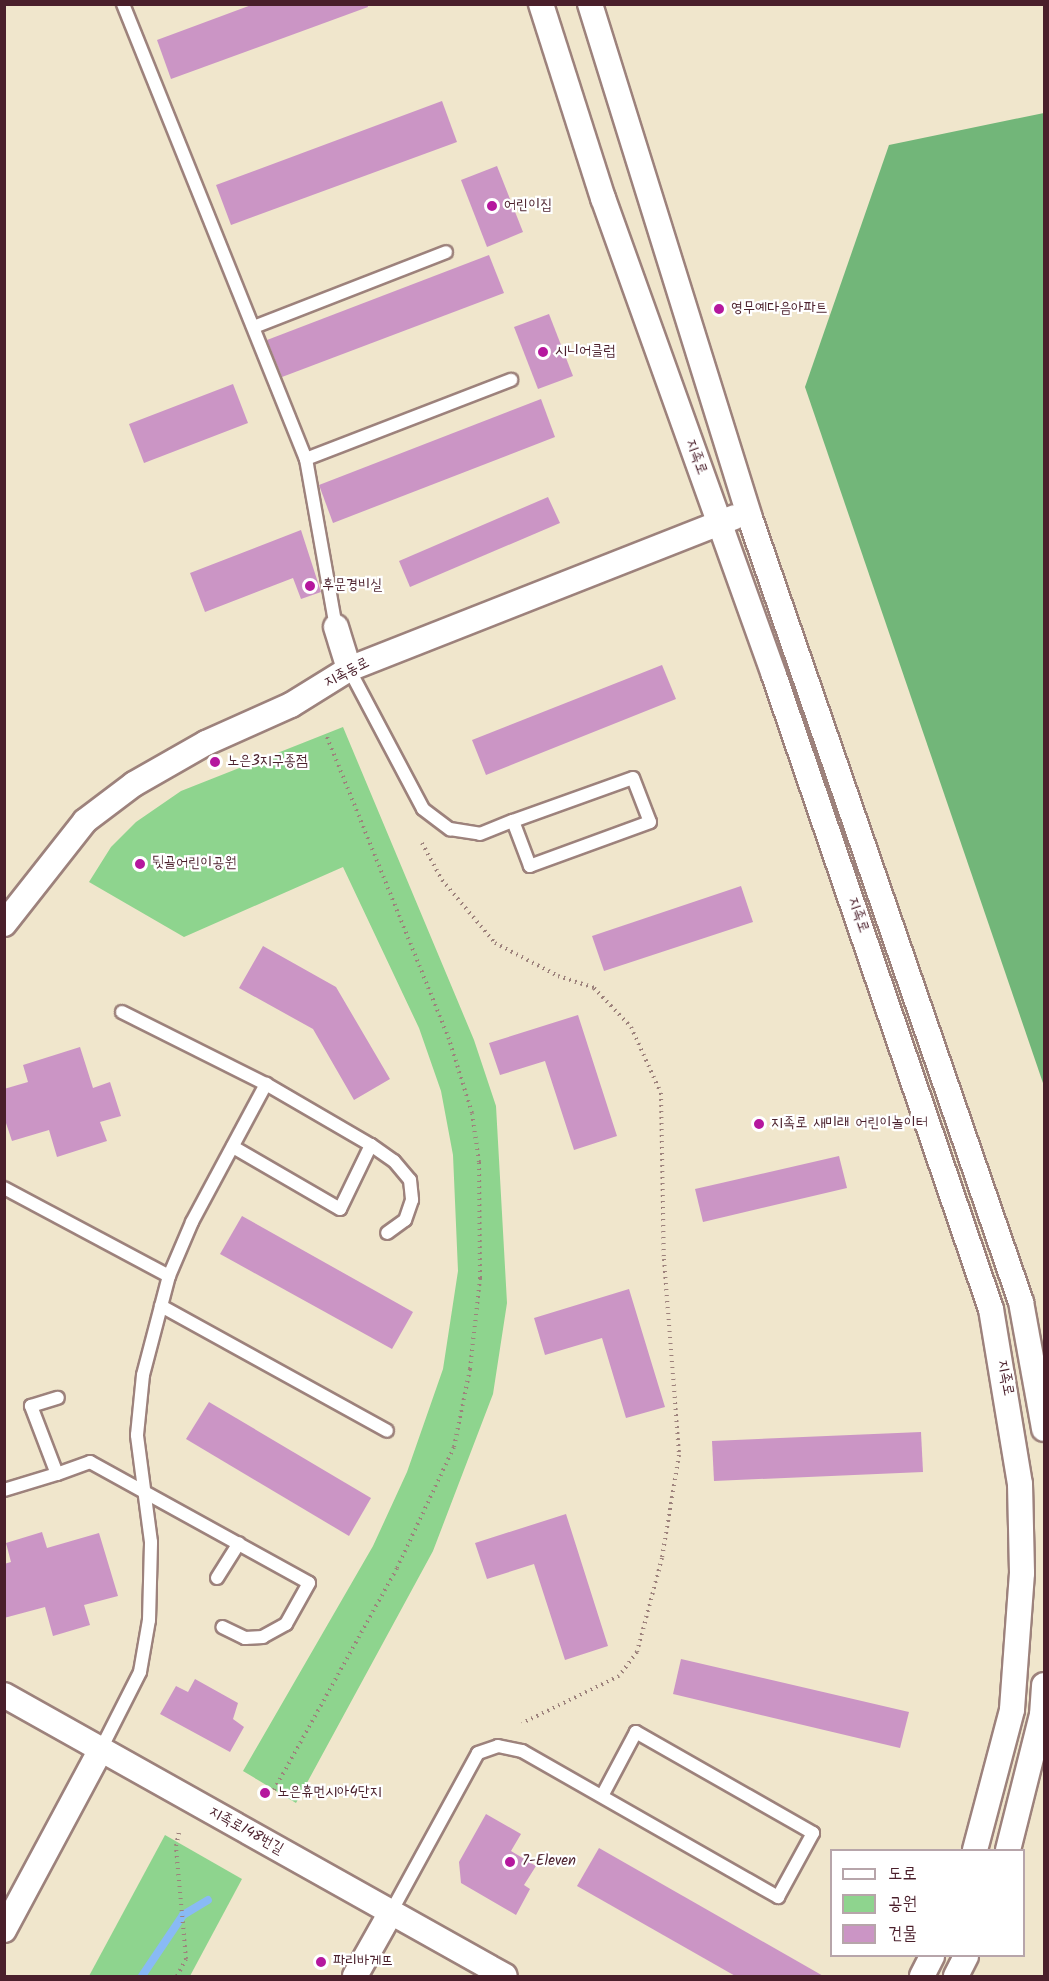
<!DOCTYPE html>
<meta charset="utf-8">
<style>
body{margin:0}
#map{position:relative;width:1049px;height:1981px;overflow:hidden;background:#f0e6cc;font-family:Kalam,"Poor Story",sans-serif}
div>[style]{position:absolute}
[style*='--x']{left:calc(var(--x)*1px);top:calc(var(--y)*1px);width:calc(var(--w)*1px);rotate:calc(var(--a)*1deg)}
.green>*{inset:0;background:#8ed48e}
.forest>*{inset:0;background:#72b679}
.stream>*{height:8px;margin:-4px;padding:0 4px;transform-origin:4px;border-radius:4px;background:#89baf5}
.building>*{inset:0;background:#cb95c5}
.path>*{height:4px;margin-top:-2px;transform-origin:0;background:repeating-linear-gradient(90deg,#9d827c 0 1.5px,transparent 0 6px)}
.roads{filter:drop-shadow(2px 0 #9d827c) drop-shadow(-2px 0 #9d827c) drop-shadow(0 2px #9d827c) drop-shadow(0 -2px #9d827c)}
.lane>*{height:12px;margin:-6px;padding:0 6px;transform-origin:6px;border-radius:6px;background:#fff}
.street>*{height:24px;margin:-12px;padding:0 12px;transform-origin:12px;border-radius:12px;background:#fff}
.dots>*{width:16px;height:16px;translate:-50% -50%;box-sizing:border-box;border:3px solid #fff;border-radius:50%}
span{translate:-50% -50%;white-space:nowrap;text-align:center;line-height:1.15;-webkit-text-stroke:4.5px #fff;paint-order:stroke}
.poi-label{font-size:15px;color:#4a1f2b}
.left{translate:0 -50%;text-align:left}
.street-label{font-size:15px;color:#4a1f2b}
.frame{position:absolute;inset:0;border:6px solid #4a1f2b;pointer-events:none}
.legend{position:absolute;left:830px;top:1849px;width:195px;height:108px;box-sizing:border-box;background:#fff;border:2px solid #b7a5aa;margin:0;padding:8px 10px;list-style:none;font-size:18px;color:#4a1f2b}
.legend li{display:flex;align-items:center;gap:12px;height:30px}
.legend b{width:30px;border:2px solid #b7a5aa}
</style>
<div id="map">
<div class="green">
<i style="clip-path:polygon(343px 727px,474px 1040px,496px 1106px,507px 1303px,493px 1394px,433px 1551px,296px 1803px,243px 1771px,373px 1546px,407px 1472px,443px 1369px,458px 1271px,453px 1155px,441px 1091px,419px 1028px,343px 867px,184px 937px,89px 882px,111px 847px,136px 822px,181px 791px)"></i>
<i style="clip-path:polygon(165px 1835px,242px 1879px,190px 1976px,89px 1976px)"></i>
</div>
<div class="forest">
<i style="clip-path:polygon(1044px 113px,1044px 1086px,805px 387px,889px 145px)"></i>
</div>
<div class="stream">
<i style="--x:142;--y:1976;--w:73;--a:-56.1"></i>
<i style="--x:183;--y:1915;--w:29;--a:-31"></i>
</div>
<div class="building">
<i style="clip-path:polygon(254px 4px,367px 4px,368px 7px,171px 79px,157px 40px)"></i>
<i style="clip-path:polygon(442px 101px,457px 142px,231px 225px,216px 185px)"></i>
<i style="clip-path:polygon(497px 166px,523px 232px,487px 247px,461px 180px)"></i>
<i style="clip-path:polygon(489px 255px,504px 293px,282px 377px,267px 340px)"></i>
<i style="clip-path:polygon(549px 314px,573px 376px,538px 389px,514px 327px)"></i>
<i style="clip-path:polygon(233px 384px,248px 423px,144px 463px,129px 424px)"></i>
<i style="clip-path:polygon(541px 399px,555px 437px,333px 523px,319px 485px)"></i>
<i style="clip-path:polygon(548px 497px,560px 523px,410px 587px,399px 561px)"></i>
<i style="clip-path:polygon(301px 530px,321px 592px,301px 599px,293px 578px,205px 612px,190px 573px)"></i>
<i style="clip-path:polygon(662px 665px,676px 699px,486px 775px,472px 740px)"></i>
<i style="clip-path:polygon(741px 886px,753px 922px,604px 971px,592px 936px)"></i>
<i style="clip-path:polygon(263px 946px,336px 987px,390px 1079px,354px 1100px,313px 1029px,239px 988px)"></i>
<i style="clip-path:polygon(578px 1015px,617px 1136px,574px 1150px,545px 1061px,500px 1075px,489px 1043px)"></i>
<i style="clip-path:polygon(80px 1047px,93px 1088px,110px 1082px,121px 1116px,100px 1122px,107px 1141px,57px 1157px,49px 1130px,12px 1141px,4px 1117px,4px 1089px,28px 1082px,23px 1065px)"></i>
<i style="clip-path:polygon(839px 1156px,847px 1188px,703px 1222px,695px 1189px)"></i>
<i style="clip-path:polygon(242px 1216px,413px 1312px,392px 1349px,220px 1254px)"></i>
<i style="clip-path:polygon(629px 1289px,665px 1407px,626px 1418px,602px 1338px,545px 1355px,534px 1318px)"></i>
<i style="clip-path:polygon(209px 1402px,371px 1498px,349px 1536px,186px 1439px)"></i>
<i style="clip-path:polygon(921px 1432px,923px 1472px,714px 1481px,712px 1441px)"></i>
<i style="clip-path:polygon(566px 1514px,608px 1646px,565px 1660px,534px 1564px,487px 1579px,475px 1543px)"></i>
<i style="clip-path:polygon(42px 1532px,47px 1548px,99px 1533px,118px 1596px,84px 1605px,90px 1625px,53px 1636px,45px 1607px,4px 1618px,4px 1564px,11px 1562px,6px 1543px)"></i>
<i style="clip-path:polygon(681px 1659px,909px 1712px,900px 1748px,673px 1694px)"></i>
<i style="clip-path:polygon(195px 1679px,238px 1703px,233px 1719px,244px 1727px,230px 1752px,160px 1714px,176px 1686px,188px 1692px)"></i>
<i style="clip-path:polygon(486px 1814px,521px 1834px,511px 1851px,536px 1866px,524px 1885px,530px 1889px,516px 1915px,461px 1883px,459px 1862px)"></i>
<i style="clip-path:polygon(599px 1848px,825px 1977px,737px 1977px,577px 1886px)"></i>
</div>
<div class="path">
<i style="--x:422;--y:843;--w:42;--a:61.6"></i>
<i style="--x:442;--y:880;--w:82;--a:49.9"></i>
<i style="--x:495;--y:943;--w:71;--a:27.6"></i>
<i style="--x:558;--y:976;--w:38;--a:18"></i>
<i style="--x:594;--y:988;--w:54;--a:46.5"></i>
<i style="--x:631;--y:1027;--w:72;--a:65.6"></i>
<i style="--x:661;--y:1093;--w:166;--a:89"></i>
<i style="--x:664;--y:1259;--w:197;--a:85.6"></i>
<i style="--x:679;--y:1455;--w:104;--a:99.4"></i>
<i style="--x:662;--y:1558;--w:97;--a:104.9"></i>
<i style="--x:637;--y:1652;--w:30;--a:127"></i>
<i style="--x:619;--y:1676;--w:108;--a:154.1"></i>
<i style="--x:274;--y:1790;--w:254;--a:-61"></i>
<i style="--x:397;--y:1568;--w:134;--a:-64.8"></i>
<i style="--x:454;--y:1447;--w:80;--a:-78.4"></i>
<i style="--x:470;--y:1369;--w:92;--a:-83.7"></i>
<i style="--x:480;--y:1278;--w:116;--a:-90.5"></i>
<i style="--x:479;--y:1162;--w:49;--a:-98.1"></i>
<i style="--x:472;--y:1113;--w:77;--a:-107.3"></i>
<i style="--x:449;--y:1039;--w:328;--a:-112"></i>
<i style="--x:177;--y:1976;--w:19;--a:-62"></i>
<i style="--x:186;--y:1959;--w:113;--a:-95.1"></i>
<i style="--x:176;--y:1846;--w:14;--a:-78"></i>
</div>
<div class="roads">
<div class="lane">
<i style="--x:123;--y:4;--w:490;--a:68.1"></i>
<i style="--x:306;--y:459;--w:171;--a:79.9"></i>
<i style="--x:254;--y:327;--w:206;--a:-21.3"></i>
<i style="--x:306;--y:459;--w:220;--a:-21.1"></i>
<i style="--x:349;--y:669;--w:158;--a:62.1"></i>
<i style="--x:423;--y:809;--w:34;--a:37"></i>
<i style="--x:450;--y:829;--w:30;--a:9"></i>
<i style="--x:480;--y:834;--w:35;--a:-22"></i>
<i style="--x:513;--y:821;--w:127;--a:-19.7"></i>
<i style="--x:633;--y:778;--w:47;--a:68.9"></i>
<i style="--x:650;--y:822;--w:128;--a:159.9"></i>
<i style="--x:530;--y:866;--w:48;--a:-110.7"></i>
<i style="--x:122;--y:1012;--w:161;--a:26.6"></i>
<i style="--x:266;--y:1084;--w:121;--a:30.2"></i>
<i style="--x:371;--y:1145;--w:71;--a:115.8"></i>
<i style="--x:340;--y:1209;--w:124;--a:-149.9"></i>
<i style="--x:371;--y:1145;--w:28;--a:35"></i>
<i style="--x:394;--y:1161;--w:25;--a:50"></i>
<i style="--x:410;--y:1180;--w:20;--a:84"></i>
<i style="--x:412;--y:1200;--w:21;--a:109"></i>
<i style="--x:405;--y:1220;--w:22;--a:144"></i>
<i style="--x:4;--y:1188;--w:187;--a:28.1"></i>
<i style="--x:161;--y:1306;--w:258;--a:28.9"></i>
<i style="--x:57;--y:1474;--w:35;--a:-20"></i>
<i style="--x:90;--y:1462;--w:250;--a:28.9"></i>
<i style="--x:309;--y:1583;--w:47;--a:119.3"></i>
<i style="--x:286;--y:1624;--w:26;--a:151"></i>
<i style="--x:263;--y:1637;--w:18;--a:177"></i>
<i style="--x:245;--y:1638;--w:25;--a:-154"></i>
<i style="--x:4;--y:1490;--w:55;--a:-16.8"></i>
<i style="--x:57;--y:1474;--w:73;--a:-110.9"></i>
<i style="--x:31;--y:1406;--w:28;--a:-17"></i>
<i style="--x:217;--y:1578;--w:41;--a:-57.8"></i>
<i style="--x:101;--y:1749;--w:86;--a:-63.1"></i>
<i style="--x:140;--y:1672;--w:53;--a:-80.2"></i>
<i style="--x:149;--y:1620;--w:78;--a:-88.5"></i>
<i style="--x:151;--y:1542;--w:108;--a:-97.5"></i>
<i style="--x:137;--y:1435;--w:60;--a:-84.3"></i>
<i style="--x:143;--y:1375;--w:102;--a:-75.3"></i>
<i style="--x:169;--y:1276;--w:59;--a:-66.9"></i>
<i style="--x:192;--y:1222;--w:157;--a:-61.8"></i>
<i style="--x:391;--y:1912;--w:181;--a:-61.3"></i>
<i style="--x:478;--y:1753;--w:21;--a:-19"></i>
<i style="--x:498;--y:1746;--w:25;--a:12"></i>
<i style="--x:522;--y:1751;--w:295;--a:29.7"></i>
<i style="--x:778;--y:1897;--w:73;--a:-61.3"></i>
<i style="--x:813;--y:1833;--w:204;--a:-150.3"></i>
<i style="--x:636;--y:1732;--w:72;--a:118"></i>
</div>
<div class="street">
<i style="--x:541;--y:4;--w:204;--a:72.3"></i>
<i style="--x:603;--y:198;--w:507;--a:70.28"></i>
<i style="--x:774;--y:675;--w:670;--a:71.11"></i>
<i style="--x:991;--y:1309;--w:177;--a:80.6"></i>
<i style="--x:1020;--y:1484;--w:89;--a:88.7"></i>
<i style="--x:1022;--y:1573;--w:137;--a:94.2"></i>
<i style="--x:1012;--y:1710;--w:145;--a:104.8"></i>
<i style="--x:590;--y:4;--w:538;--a:72.71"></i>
<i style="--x:750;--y:518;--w:830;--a:70.93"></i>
<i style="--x:1021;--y:1302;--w:129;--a:79.7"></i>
<i style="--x:336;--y:627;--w:44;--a:72.8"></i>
<i style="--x:4;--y:924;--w:131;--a:-51.8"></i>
<i style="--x:85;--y:821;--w:61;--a:-37.1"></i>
<i style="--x:134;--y:784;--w:83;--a:-29.7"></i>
<i style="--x:206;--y:743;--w:93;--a:-24.1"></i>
<i style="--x:291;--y:705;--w:68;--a:-31.8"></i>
<i style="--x:349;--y:669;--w:414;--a:-21.5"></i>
<i style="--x:4;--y:1695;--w:574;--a:29.29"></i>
<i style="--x:1008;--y:1850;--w:139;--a:-75.9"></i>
<i style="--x:1042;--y:1715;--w:30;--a:-86"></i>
<i style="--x:4;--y:1930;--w:205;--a:-61.8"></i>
<i style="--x:355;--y:1976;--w:73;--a:-60.6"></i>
<i style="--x:922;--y:1976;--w:22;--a:-63"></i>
<i style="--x:956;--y:1976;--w:22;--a:-63"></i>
</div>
</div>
<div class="dots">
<i style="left:492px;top:206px;background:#b5179e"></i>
<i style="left:719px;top:309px;background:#b5179e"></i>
<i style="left:543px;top:352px;background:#b5179e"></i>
<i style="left:310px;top:586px;background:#b5179e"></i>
<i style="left:215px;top:762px;background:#b5179e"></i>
<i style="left:140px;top:864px;background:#b5179e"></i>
<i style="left:759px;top:1124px;background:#b5179e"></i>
<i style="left:265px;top:1793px;background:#b5179e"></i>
<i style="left:510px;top:1862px;background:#b5179e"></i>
<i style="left:321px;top:1962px;background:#b5179e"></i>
</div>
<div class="poi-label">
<span class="left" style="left:504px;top:206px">어린이집</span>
<span class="left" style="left:731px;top:309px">영무예다음아파트</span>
<span class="left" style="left:555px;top:352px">시니어클럽</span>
<span class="left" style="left:322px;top:586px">후문경비실</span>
<span class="left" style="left:227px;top:762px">노은3지구종점</span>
<span class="left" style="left:152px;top:864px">뒷골어린이공원</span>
<span class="left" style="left:771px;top:1124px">지족로 새미래 어린이놀이터</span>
<span class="left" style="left:277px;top:1793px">노은휴먼시아4단지</span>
<span class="left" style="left:522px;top:1862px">7-Eleven</span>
<span class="left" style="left:333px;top:1962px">파리바게뜨</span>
</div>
<div class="street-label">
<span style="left:696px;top:457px;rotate:70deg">지족로</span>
<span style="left:347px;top:673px;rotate:-27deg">지족동로</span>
<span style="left:858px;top:915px;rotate:71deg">지족로</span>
<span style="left:1005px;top:1378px;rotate:79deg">지족로</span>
<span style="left:246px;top:1831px;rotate:29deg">지족로148번길</span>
</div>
<div class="frame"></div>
<ul class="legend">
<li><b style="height:8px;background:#fff"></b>도로</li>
<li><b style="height:16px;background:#8ed48e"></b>공원</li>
<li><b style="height:16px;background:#cb95c5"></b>건물</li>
</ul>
</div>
